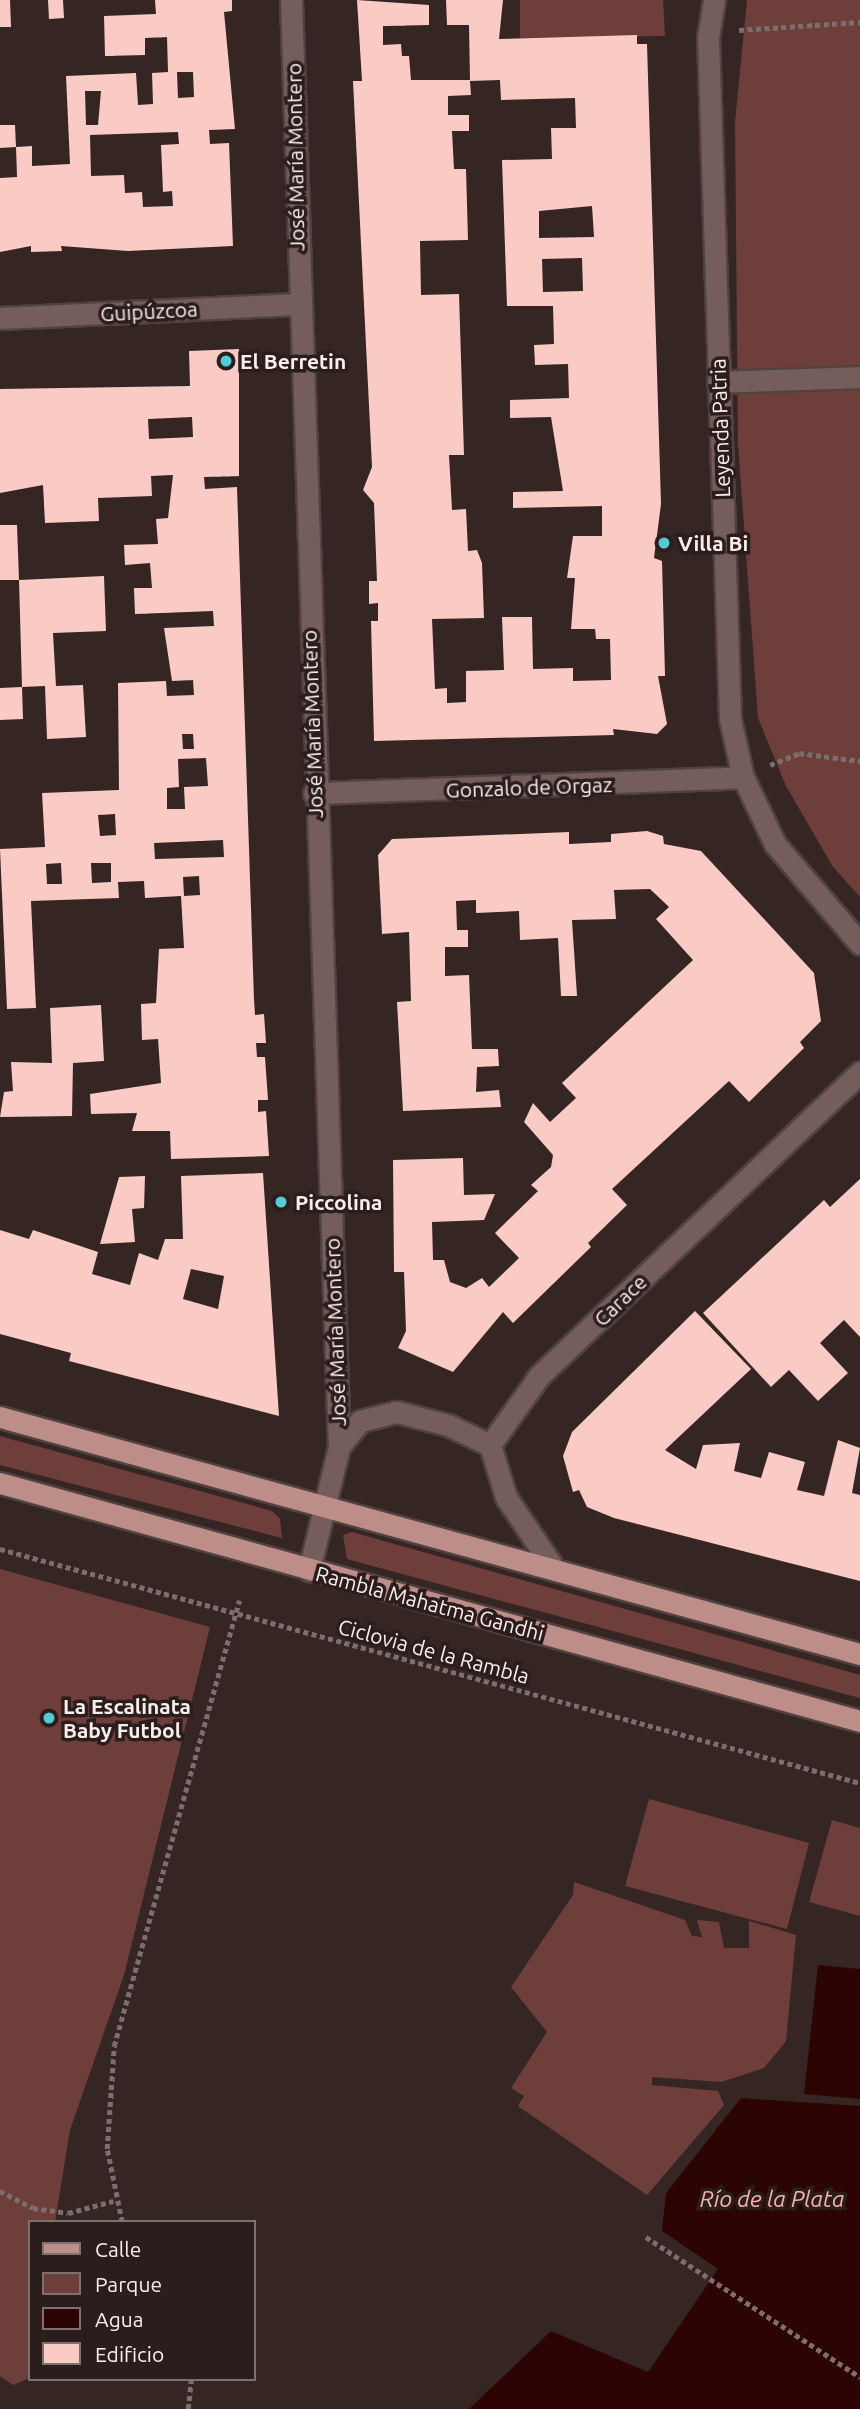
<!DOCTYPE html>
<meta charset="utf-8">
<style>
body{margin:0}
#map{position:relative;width:860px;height:2409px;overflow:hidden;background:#352624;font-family:Ubuntu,sans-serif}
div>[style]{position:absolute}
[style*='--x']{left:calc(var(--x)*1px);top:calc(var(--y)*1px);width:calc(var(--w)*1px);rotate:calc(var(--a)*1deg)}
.green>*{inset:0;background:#6e3f3a}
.water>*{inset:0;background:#2d0404}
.building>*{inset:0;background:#facac4}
.path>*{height:4.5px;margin-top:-2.25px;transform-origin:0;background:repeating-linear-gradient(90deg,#7c6e6d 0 5px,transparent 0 8.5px)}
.roads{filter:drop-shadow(2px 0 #504240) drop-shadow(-2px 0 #504240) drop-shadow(0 2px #504240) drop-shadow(0 -2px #504240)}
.minor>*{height:21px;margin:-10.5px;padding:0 10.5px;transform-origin:10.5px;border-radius:10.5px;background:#745d5a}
.major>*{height:21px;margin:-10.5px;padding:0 10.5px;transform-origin:10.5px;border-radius:10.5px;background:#bd8e88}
.dots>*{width:19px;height:19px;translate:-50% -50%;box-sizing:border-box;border:4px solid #2b1d1b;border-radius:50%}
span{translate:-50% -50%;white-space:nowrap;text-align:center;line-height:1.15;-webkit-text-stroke:7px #2b1d1b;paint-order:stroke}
.street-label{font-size:21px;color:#f9eeed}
.poi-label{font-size:21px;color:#f9eeed;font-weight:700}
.left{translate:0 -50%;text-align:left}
.water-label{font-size:23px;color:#f5b3ab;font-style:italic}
.legend{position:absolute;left:28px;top:2220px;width:228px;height:161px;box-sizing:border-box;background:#2b1d1b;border:2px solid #7d716f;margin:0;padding:9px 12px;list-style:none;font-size:21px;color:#f9eeed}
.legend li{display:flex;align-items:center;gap:14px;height:35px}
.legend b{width:35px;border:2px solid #7d716f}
</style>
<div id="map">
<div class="green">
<i style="clip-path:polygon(520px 0,663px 0,665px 36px,520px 38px)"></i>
<i style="clip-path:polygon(747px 0,860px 0,860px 897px,833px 867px,786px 786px,758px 718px,738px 444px,735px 122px)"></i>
<i style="clip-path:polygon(0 1436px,272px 1511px,280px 1519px,282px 1538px,0 1465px)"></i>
<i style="clip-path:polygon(352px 1532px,860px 1675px,860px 1698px,347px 1559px,343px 1535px)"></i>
<i style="clip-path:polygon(0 1569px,210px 1627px,124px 1975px,70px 2130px,55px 2222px,30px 2222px,30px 2378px,13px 2385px,0 2376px)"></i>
<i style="clip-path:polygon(649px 1799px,809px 1843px,787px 1929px,625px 1886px)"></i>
<i style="clip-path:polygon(832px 1820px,860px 1828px,860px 1916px,809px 1902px)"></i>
<i style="clip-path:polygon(574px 1882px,685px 1920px,692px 1936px,702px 1937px,697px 1920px,719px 1922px,724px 1948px,749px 1948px,749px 1921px,796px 1935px,786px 2041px,764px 2068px,721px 2082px,652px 2077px,652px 2085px,718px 2091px,724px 2105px,647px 2195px,518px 2106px,524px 2096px,511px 2088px,547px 2032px,511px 1987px,573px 1895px)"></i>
</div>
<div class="water">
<i style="clip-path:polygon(818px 1965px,860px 1969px,860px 2099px,804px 2094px)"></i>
<i style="clip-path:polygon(741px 2098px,860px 2106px,860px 2409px,469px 2409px,551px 2331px,648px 2372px,718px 2269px,662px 2231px,666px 2193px)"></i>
</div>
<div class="building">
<i style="clip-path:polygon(0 0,10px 0,11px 27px,0 27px)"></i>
<i style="clip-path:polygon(48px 0,63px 0,64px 18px,49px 19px)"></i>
<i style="clip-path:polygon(evenodd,155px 0,232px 0,232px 11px,224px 12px,235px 129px,209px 130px,210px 144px,229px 143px,233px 246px,128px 251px,61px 246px,62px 251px,31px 252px,31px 246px,0 252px,0 178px,17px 177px,16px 147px,32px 146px,32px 166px,70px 164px,66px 76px,136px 73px,138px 105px,153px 104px,152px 73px,168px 72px,167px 37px,145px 38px,145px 55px,105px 56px,104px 16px,156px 14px,155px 0,177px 72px,193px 72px,194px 97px,178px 98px,177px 72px,155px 0,85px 91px,101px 91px,98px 125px,86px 125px,85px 91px,155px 0,178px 132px,179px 144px,161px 145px,163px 192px,172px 191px,173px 206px,143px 207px,142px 192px,125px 193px,124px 175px,91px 176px,90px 135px,178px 132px)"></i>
<i style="clip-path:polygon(evenodd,357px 0,429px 5px,429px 25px,383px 26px,383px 45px,401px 44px,402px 56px,409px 56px,411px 80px,470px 80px,469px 25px,447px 25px,446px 0,503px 0,499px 39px,637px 35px,637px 44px,647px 44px,661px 504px,654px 558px,662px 561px,665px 676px,658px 676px,667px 724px,657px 734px,613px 729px,614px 735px,374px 741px,371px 621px,378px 621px,378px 603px,369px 604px,369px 581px,377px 581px,374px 503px,363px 490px,372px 467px,353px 81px,362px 81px,357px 0,500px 80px,501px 100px,575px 98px,576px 128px,551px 128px,552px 159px,502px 160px,507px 306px,553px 306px,554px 344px,534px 345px,535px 365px,568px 364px,569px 398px,510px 400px,510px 418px,551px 417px,563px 491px,513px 492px,513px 508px,602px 506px,602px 536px,573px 536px,567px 578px,575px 578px,571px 629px,595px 629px,596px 639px,610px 639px,611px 680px,573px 681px,573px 668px,533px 669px,532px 617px,502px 617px,504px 670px,466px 671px,466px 702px,447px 703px,447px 688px,435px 689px,432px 619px,484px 618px,482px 563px,477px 550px,468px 551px,466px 509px,452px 510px,449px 455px,464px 455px,459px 294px,421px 295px,420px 241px,468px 240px,466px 169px,454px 169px,452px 131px,469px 131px,469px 115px,448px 115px,448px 96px,471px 95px,470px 81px,500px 80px,357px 0,592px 206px,594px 237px,539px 238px,539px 211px,592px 206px,357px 0,582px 258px,583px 291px,543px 292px,542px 259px,582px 258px)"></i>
<i style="clip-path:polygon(0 125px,15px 125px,16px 147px,0 148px)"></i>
<i style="clip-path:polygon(evenodd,239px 349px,239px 476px,204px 477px,205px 489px,237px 487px,254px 999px,255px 1015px,264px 1014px,266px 1043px,256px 1043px,257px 1057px,265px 1057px,268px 1100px,258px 1100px,258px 1112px,266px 1111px,269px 1156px,171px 1159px,170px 1131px,132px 1131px,137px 1113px,91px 1114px,90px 1094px,161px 1083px,158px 1039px,142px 1040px,141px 1004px,156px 1003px,159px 949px,184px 948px,181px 896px,145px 898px,144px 881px,118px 882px,119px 898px,31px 901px,36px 1008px,7px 1009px,0 849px,45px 847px,42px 793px,119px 790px,118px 683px,166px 681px,167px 696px,194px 695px,193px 680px,172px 681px,164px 628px,214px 626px,213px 611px,135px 614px,134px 588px,152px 588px,150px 563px,125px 565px,124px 545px,158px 544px,156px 519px,168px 518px,173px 475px,151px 476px,152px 496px,98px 498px,99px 521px,45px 523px,43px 485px,0 493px,0 389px,190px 386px,189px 351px,239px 349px,192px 417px,193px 437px,149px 439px,148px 419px,192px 417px,239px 349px,182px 734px,193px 734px,194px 749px,183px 749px,182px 734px,239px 349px,206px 758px,208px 786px,184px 787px,185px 809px,167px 809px,167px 788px,179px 787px,178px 759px,206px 758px,239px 349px,115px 814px,116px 835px,100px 836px,98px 815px,115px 814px,239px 349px,223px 840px,224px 857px,155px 859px,154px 843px,223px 840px,239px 349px,61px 863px,62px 884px,47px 884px,46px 864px,61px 863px,239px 349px,91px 863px,111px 863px,111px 882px,92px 883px,91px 863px,239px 349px,199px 876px,200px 895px,184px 896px,183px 877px,199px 876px)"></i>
<i style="clip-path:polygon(0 525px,17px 525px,19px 580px,104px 576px,106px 631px,53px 633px,56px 686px,83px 685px,86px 737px,47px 739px,45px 686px,22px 687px,19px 580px,0 580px)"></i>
<i style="clip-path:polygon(22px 687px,23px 719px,0 720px,0 688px)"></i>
<i style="clip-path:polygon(647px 831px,663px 836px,664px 844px,701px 851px,814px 973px,821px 1021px,800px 1042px,804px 1048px,749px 1102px,729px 1081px,612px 1189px,627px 1205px,588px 1243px,591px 1247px,513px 1323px,503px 1312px,453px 1372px,398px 1348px,406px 1331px,404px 1272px,394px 1272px,393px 1160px,463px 1158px,464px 1195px,495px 1194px,484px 1220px,432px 1222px,433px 1260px,444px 1260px,450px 1282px,466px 1288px,482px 1278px,489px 1287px,519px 1258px,495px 1233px,538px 1191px,531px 1185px,551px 1167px,553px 1155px,524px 1122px,533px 1103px,550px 1122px,576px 1098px,562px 1083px,693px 960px,656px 919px,669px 907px,650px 889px,614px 890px,616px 919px,572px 920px,577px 996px,561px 996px,558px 938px,520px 940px,519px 911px,476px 913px,476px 900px,456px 901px,457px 930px,468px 930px,468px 947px,445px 947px,445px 976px,469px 975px,472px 1049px,498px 1049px,499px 1066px,477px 1067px,476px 1092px,499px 1090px,501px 1107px,403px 1111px,397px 1002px,411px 1001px,409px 932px,382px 934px,378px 855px,392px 839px,569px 832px,569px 844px,611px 842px,611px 834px)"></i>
<i style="clip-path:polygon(101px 1005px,104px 1061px,73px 1063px,72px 1116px,0 1117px,4px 1092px,13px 1091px,11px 1062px,52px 1063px,50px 1008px)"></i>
<i style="clip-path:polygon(evenodd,263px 1173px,279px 1416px,69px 1361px,71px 1353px,0 1334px,0 1230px,29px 1239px,33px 1230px,98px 1252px,92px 1274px,130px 1285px,139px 1253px,158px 1260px,165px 1239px,183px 1239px,181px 1176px,263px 1173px,191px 1269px,224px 1276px,218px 1309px,183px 1299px,191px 1269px)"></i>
<i style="clip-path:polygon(145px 1176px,144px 1208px,132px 1209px,135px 1242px,100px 1244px,119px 1177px)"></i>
<i style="clip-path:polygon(860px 1179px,860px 1337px,844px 1320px,820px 1343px,848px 1373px,818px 1401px,789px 1370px,771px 1387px,703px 1313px,824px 1200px,830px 1207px)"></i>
<i style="clip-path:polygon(695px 1311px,751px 1369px,665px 1450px,696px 1469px,703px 1445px,740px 1443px,734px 1471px,761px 1478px,769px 1452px,805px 1462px,797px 1490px,824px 1496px,838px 1440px,860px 1448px,852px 1493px,860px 1495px,860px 1581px,614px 1518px,587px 1507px,579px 1490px,573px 1492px,563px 1456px,572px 1432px)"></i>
</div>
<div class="path">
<i style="--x:739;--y:30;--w:121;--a:-3.8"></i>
<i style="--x:770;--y:765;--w:31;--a:-22"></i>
<i style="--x:799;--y:753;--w:62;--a:7.5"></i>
<i style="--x:0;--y:1549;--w:891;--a:15.22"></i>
<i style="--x:0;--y:2191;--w:37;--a:27"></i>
<i style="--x:33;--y:2208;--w:35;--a:8"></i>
<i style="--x:68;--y:2213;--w:47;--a:-14.9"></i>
<i style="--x:122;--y:2222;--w:75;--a:-101.6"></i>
<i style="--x:107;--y:2149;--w:103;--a:-86.1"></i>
<i style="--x:114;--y:2046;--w:463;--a:-74.3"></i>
<i style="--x:646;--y:2237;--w:256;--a:33.2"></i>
<i style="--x:188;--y:2409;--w:30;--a:-84"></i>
</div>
<div class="roads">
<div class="minor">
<i style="--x:291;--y:0;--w:1448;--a:88.1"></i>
<i style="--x:339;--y:1447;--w:127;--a:103.7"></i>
<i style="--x:714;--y:0;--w:37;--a:99"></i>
<i style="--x:708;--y:37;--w:682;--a:88.15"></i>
<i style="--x:730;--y:719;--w:59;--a:77.4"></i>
<i style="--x:743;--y:777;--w:74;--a:64.5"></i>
<i style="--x:775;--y:844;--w:131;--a:49.6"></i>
<i style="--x:0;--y:318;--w:298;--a:-2.7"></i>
<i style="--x:718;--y:382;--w:142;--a:-2"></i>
<i style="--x:314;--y:793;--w:429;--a:-2.1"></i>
<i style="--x:339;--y:1447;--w:33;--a:-51"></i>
<i style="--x:360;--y:1421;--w:38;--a:-14"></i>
<i style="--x:397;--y:1412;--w:53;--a:14.3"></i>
<i style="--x:448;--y:1425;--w:47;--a:25.5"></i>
<i style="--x:551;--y:1564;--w:81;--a:-123.9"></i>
<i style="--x:506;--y:1497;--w:54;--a:-107.1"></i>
<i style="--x:490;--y:1445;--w:85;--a:-54.6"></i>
<i style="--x:539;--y:1376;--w:442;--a:-43.4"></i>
</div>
<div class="major">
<i style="--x:0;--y:1417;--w:892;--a:15.41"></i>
<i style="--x:0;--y:1483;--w:892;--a:15.47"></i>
</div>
</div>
<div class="dots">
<i style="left:226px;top:361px;background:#52cbd9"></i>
<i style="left:664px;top:543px;background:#52cbd9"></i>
<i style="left:281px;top:1202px;background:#52cbd9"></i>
<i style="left:49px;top:1718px;background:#52cbd9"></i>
</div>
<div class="street-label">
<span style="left:295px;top:157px;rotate:-91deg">José María Montero</span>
<span style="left:149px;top:311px;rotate:-3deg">Guipúzcoa</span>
<span style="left:720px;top:428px;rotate:-92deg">Leyenda Patria</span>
<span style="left:312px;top:724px;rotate:-92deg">José María Montero</span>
<span style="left:529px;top:787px;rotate:-2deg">Gonzalo de Orgaz</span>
<span style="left:620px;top:1300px;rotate:-44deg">Carace</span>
<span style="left:335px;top:1332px;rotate:-92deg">José María Montero</span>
<span style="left:430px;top:1603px;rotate:15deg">Rambla Mahatma Gandhi</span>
<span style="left:434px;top:1651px;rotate:15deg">Ciclovia de la Rambla</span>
</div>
<div class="poi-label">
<span class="left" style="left:240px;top:361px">El Berretin</span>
<span class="left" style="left:678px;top:543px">Villa Bi</span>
<span class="left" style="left:295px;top:1202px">Piccolina</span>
<span class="left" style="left:63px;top:1718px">La Escalinata<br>Baby Futbol</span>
</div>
<div class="water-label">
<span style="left:772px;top:2199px">Río de la Plata</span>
</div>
<ul class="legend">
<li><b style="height:9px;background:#bd8e88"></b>Calle</li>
<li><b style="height:19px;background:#6e3f3a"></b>Parque</li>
<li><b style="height:19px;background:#2d0404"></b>Agua</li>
<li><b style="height:19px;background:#facac4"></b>Edificio</li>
</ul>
</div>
